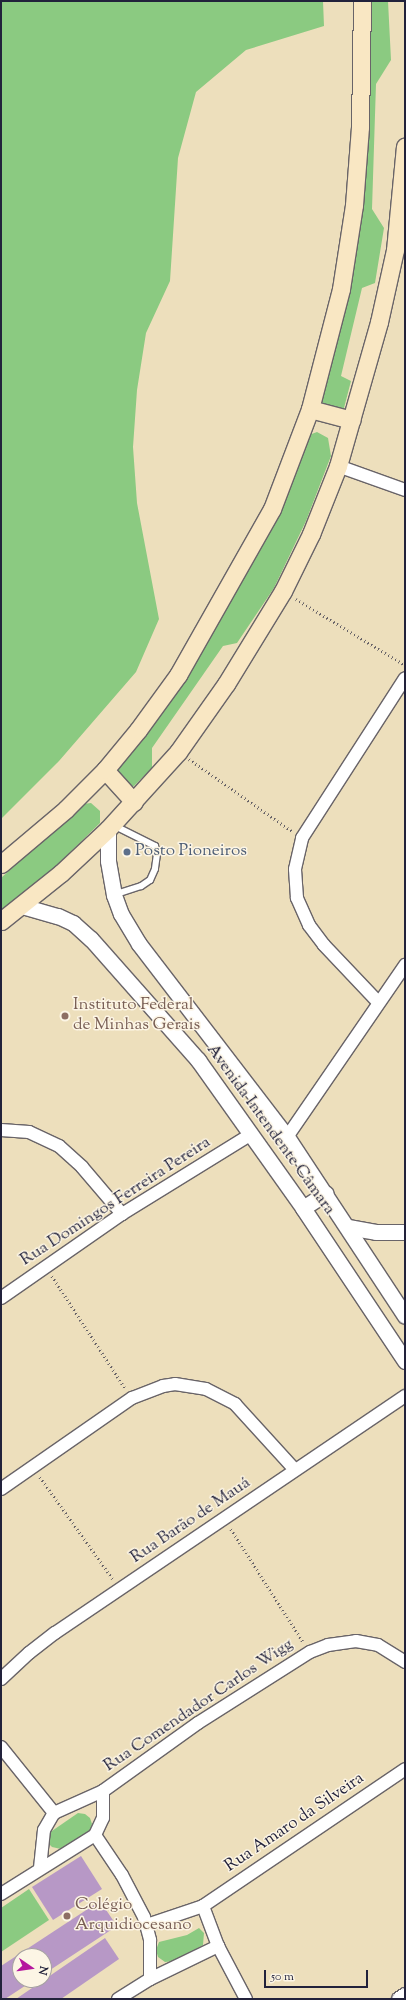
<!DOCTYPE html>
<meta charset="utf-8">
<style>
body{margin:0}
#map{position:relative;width:406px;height:2000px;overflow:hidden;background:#eddfbc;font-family:"Sorts Mill Goudy",serif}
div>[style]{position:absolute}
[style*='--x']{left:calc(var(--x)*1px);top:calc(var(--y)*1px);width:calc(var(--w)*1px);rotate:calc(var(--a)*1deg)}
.green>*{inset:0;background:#8bca81}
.building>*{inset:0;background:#b798c6}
.path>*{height:2.5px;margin-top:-1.25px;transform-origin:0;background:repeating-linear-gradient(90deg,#696468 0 1px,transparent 0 4px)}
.roads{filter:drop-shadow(1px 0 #696468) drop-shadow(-1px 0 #696468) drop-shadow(0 1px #696468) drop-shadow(0 -1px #696468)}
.service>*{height:6px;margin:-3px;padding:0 3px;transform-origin:3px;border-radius:3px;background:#fff}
.minor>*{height:12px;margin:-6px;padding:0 6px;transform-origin:6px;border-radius:6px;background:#fff}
.tertiary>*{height:15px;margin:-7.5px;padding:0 7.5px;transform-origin:7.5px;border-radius:7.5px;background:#fff}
.secondary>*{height:17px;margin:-8.5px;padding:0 8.5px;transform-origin:8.5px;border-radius:8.5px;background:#f9e7c3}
.dots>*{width:11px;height:11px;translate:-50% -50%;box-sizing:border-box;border:2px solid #fcf5e5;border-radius:50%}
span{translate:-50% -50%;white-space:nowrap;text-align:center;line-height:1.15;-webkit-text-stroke:3px #fcf5e5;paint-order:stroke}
.service-label{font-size:17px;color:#4e5e75}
.left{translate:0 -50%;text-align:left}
.education-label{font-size:17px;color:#785e54}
.street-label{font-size:17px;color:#22223b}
.frame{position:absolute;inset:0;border:2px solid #22223b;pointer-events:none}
.north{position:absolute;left:12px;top:1948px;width:40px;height:40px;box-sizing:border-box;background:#fcf5e5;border:1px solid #a5a1a1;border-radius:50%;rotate:103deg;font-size:11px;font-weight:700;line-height:16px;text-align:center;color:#22223b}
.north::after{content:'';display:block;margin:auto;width:14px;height:18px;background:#b5179e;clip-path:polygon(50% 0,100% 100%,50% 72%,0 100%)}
.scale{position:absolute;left:264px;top:1970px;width:104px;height:18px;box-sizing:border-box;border:2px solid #22223b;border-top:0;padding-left:5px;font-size:12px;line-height:14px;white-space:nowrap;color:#22223b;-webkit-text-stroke:3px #fcf5e5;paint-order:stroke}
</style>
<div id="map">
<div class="green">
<i style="clip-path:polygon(1px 1px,323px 1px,324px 26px,246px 50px,196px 92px,178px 158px,170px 281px,146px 333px,137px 390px,133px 447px,137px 503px,159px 619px,136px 672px,59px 761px,1px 819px)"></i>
<i style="clip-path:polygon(358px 1px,388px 1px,391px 60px,376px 84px,372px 209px,384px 228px,375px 283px,362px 288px,341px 376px,351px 381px,344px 408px,339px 411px,324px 406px,320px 397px,353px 257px)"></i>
<i style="clip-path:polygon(317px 432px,328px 438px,331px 456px,306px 521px,274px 588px,237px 643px,223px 646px,152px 748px,152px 768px,134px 786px,130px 787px,115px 771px,117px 767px,211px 637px,279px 512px,309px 435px)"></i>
<i style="clip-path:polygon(91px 803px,100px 811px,100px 823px,52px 870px,1px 911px,1px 878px,83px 804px)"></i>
<i style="clip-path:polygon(78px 1813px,85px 1814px,90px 1818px,92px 1824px,90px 1831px,61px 1849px,52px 1847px,48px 1843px,49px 1833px)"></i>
<i style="clip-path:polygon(29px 1889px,49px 1920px,1px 1952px,1px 1908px)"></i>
<i style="clip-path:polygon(199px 1928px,204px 1933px,203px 1945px,175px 1961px,165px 1962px,158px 1957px,156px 1950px,159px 1942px,187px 1935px)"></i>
</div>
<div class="building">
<i style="clip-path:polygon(81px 1856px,102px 1889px,53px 1920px,32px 1887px)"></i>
<i style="clip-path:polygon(100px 1901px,117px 1926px,44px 1974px,44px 1956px,20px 1956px,20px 1980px,34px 1980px,5px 1999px,1px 1999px,1px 1966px)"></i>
<i style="clip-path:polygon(105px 1938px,119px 1959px,61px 1999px,16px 1999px)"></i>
</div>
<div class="path">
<i style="--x:296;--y:599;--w:127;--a:31.2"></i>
<i style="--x:189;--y:759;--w:126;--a:35"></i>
<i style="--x:52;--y:1276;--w:134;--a:56.9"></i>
<i style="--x:40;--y:1477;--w:125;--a:54.4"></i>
<i style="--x:231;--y:1529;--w:135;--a:57.4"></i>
</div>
<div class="roads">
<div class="service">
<i style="--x:113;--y:825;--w:47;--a:26.6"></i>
<i style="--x:155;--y:846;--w:8;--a:76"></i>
<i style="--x:157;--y:854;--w:15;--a:98"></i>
<i style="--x:155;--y:869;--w:12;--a:114"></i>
<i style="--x:150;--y:880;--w:11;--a:146"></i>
<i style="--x:141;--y:886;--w:28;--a:162"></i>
</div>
<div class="minor">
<i style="--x:338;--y:466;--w:71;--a:19.7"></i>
<i style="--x:378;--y:1002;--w:79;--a:-133.5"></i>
<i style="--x:324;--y:945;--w:25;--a:-127"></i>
<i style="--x:309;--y:925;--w:30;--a:-114"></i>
<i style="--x:297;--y:898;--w:29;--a:-94"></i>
<i style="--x:295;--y:869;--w:32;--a:-77"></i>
<i style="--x:302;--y:838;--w:190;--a:-57.2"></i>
<i style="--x:1;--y:1130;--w:28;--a:4"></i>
<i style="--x:29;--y:1132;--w:33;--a:25"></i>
<i style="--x:59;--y:1146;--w:31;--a:42"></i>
<i style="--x:82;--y:1167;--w:62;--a:49.6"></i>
<i style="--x:287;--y:1137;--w:209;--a:-55.5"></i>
<i style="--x:1;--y:1298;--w:147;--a:-34.8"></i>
<i style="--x:122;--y:1214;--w:150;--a:-31.7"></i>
<i style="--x:1;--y:1489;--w:160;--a:-34.8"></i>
<i style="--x:132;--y:1398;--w:33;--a:-21"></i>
<i style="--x:163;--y:1386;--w:12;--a:-9"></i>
<i style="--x:175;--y:1384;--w:31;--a:9"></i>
<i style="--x:206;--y:1389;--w:33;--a:27"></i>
<i style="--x:235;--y:1404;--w:89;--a:47.7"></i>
<i style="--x:1;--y:1679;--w:38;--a:-43"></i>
<i style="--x:29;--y:1653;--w:33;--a:-38"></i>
<i style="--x:55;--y:1633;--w:423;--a:-34.1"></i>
<i style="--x:1;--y:1747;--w:85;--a:51.2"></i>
<i style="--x:95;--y:1835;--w:48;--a:56"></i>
<i style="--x:122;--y:1875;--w:47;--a:62.4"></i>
<i style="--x:144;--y:1917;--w:24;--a:75"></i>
<i style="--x:150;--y:1940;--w:39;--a:90"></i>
<i style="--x:40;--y:1868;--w:38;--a:-84"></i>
<i style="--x:44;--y:1830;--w:20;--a:-60"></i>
<i style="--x:54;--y:1813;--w:54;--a:-24.2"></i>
<i style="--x:103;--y:1791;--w:117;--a:-35.6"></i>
<i style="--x:198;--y:1723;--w:133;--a:-32.4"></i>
<i style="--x:310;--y:1652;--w:19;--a:-21"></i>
<i style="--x:328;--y:1645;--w:28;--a:-8"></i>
<i style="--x:356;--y:1641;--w:22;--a:10"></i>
<i style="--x:378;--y:1645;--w:32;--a:32"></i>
<i style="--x:1;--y:1894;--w:111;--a:-32.1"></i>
<i style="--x:95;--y:1835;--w:19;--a:-65"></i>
<i style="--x:103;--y:1818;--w:27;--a:-90"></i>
<i style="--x:147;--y:1925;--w:59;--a:-18.7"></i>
<i style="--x:203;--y:1906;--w:244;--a:-34.1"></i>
<i style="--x:218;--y:1946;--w:60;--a:62.2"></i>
<i style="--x:118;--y:1999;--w:38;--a:-32"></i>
<i style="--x:150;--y:1979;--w:76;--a:-25.9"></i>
<i style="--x:218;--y:1946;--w:43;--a:-110.6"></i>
</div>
<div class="tertiary">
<i style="--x:108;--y:829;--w:32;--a:90"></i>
<i style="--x:108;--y:861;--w:35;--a:80"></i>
<i style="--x:114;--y:895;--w:20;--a:70"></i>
<i style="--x:121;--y:914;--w:35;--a:59"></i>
<i style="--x:139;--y:944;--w:243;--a:52.5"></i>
<i style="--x:287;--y:1137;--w:214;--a:56.6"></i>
<i style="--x:22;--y:906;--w:37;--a:16"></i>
<i style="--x:58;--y:916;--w:17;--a:25"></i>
<i style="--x:73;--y:923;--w:24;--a:42"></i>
<i style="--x:91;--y:939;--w:162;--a:48.5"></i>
<i style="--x:198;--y:1060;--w:181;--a:54.6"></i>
<i style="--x:303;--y:1208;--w:184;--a:56.3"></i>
<i style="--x:303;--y:1208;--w:27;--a:-33"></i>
<i style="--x:348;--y:1227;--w:28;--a:10"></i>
<i style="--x:376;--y:1232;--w:29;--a:0"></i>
<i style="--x:399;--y:1999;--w:7;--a:-34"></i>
</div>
<div class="secondary">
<i style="--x:310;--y:409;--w:43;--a:14.7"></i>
<i style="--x:105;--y:770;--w:43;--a:47.8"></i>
<i style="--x:1;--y:864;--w:85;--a:-40.2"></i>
<i style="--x:66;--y:809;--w:55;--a:-45"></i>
<i style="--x:105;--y:770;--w:52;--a:-50.5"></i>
<i style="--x:138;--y:730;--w:68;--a:-54"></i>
<i style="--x:178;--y:675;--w:191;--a:-60.5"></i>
<i style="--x:272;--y:509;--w:107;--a:-69.2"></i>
<i style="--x:310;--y:409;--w:124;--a:-75.5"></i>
<i style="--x:341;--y:289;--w:85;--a:-81.2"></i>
<i style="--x:354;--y:205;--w:78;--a:-85.6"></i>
<i style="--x:360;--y:127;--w:126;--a:-89.1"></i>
<i style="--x:1;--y:921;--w:77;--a:-38.7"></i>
<i style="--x:61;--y:873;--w:64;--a:-43.1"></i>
<i style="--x:108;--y:829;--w:104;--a:-47.7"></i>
<i style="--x:178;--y:752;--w:83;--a:-54.8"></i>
<i style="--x:226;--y:684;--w:109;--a:-58.5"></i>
<i style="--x:283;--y:591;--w:64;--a:-63.8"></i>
<i style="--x:311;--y:534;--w:73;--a:-68.3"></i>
<i style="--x:338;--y:466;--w:150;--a:-74.1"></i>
<i style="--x:379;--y:322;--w:74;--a:-77.5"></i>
<i style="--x:395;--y:250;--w:104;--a:-84.5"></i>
</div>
</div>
<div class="dots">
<i style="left:127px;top:852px;background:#5c6f8a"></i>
<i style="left:65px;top:1016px;background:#8d6e63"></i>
<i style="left:67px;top:1916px;background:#8d6e63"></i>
</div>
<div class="service-label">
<span class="left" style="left:135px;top:852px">Posto Pioneiros</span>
</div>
<div class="education-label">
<span class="left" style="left:73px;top:1016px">Instituto Federal<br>de Minhas Gerais</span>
<span class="left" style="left:75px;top:1916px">Colégio<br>Arquidiocesano</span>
</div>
<div class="street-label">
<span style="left:270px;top:1130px;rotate:54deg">Avenida Intendente Câmara</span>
<span style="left:116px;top:1202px;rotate:-33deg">Rua Domingos Ferreira Pereira</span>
<span style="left:191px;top:1521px;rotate:-34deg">Rua Barão de Mauá</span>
<span style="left:199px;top:1706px;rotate:-34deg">Rua Comendador Carlos Wigg</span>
<span style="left:295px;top:1823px;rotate:-34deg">Rua Amaro da Silveira</span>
</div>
<div class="frame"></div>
<div class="north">N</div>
<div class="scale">50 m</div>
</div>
